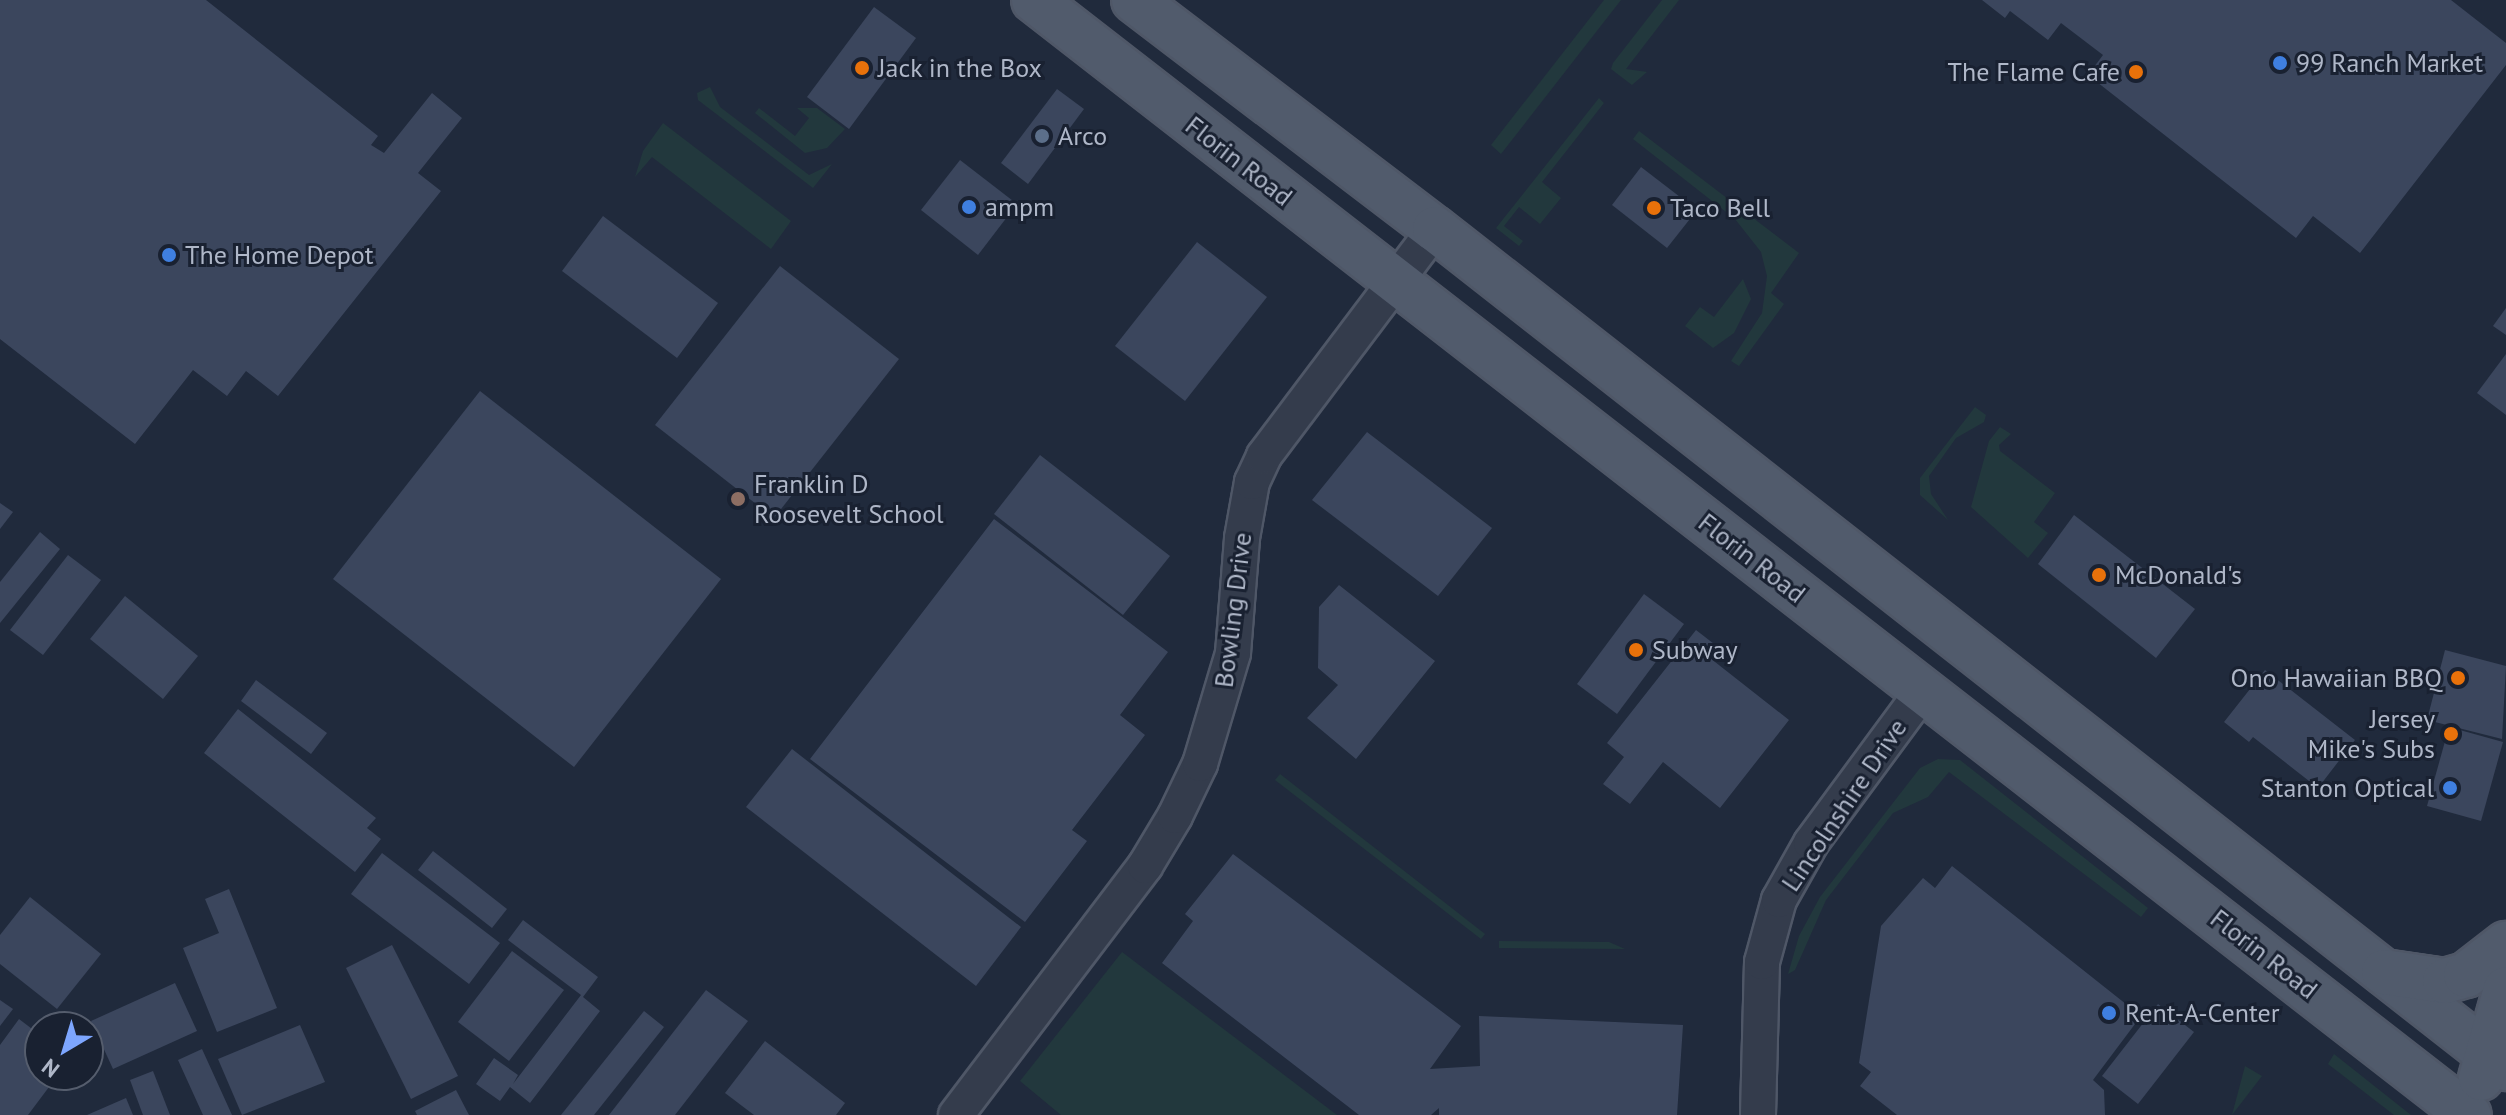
<!DOCTYPE html>
<style>
body{margin:0}
#map{position:relative;width:2506px;height:1115px;overflow:hidden;background:#202a3c;font-family:"PT Sans",sans-serif}
div>[style]{position:absolute}
[style*='--x']{left:calc(var(--x)*1px);top:calc(var(--y)*1px);width:calc(var(--w)*1px);rotate:calc(var(--a)*1deg)}
.green>*{inset:0;background:#22383d}
.building>*{inset:0;background:#3b465d}
.roads{filter:drop-shadow(2px 0 #4f5767) drop-shadow(-2px 0 #4f5767) drop-shadow(0 2px #4f5767) drop-shadow(0 -2px #4f5767)}
.minor>*{height:34px;margin:-17px;padding:0 17px;transform-origin:17px;border-radius:17px;background:#343c4c}
.major>*{height:44px;margin:-22px;padding:0 22px;transform-origin:22px;border-radius:22px;background:#515b6c}
.dots>*{width:22px;height:22px;translate:-50% -50%;box-sizing:border-box;border:4px solid #192131;border-radius:50%}
span{translate:-50% -50%;white-space:nowrap;text-align:center;line-height:1.15;-webkit-text-stroke:6px #192131;paint-order:stroke}
.poi-label{font-size:26px;color:#afb7c8}
.left{translate:0 -50%;text-align:left}
.right{translate:-100% -50%;text-align:right}
.street-label{font-size:26px;color:#afb7c8}
.north{position:absolute;left:24px;top:1011px;width:80px;height:80px;box-sizing:border-box;background:#192131;border:2px solid #555d6d;border-radius:50%;rotate:218deg;font-size:22px;font-weight:700;line-height:32px;text-align:center;color:#afb7c8}
.north::after{content:'';display:block;margin:auto;width:28px;height:36px;background:#7da6ff;clip-path:polygon(50% 0,100% 100%,50% 72%,0 100%)}
</style>
<div id="map">
<div class="green">
<i style="clip-path:polygon(1604px 0,1621px 0,1501px 154px,1491px 145px)"></i>
<i style="clip-path:polygon(1662px 0,1679px 0,1626px 69px,1647px 72px,1632px 85px,1611px 69px,1613px 63px)"></i>
<i style="clip-path:polygon(710px 87px,720px 107px,809px 175px,832px 164px,813px 188px,698px 100px,697px 93px)"></i>
<i style="clip-path:polygon(1599px 98px,1604px 103px,1542px 182px,1561px 198px,1540px 224px,1519px 207px,1504px 226px,1523px 241px,1519px 246px,1496px 228px)"></i>
<i style="clip-path:polygon(759px 108px,795px 136px,809px 118px,797px 108px,817px 108px,845px 129px,827px 148px,805px 153px,755px 113px)"></i>
<i style="clip-path:polygon(663px 123px,791px 221px,771px 249px,652px 157px,635px 177px,643px 151px)"></i>
<i style="clip-path:polygon(1639px 131px,1799px 253px,1771px 293px,1784px 304px,1739px 366px,1731px 361px,1762px 313px,1767px 276px,1761px 252px,1735px 219px,1633px 139px)"></i>
<i style="clip-path:polygon(1743px 279px,1751px 299px,1734px 333px,1713px 348px,1685px 326px,1700px 307px,1714px 317px)"></i>
<i style="clip-path:polygon(1975px 407px,1986px 415px,1984px 422px,1956px 438px,1929px 476px,1931px 494px,1948px 520px,1920px 495px,1920px 478px)"></i>
<i style="clip-path:polygon(2000px 427px,2011px 434px,1999px 445px,2000px 451px,2055px 493px,2034px 522px,2048px 533px,2028px 558px,1971px 507px,1989px 441px)"></i>
<i style="clip-path:polygon(1938px 759px,1960px 760px,2148px 908px,2141px 917px,1949px 772px,1928px 797px,1893px 813px,1826px 900px,1795px 970px,1788px 974px,1799px 936px,1820px 897px,1920px 768px)"></i>
<i style="clip-path:polygon(1280px 774px,1485px 934px,1481px 939px,1275px 780px)"></i>
<i style="clip-path:polygon(1499px 941px,1609px 942px,1625px 949px,1499px 948px)"></i>
<i style="clip-path:polygon(1122px 952px,1337px 1115px,1061px 1115px,1020px 1081px)"></i>
<i style="clip-path:polygon(2334px 1054px,2411px 1115px,2394px 1115px,2328px 1064px)"></i>
<i style="clip-path:polygon(2245px 1066px,2262px 1076px,2232px 1115px)"></i>
</div>
<div class="building">
<i style="clip-path:polygon(0 0,206px 0,378px 136px,371px 145px,384px 153px,432px 93px,462px 118px,418px 173px,441px 191px,278px 396px,246px 371px,227px 396px,193px 370px,135px 444px,0 339px)"></i>
<i style="clip-path:polygon(1982px 0,2451px 0,2506px 43px,2506px 65px,2360px 253px,2313px 216px,2296px 238px,2088px 75px,2103px 55px,2061px 23px,2048px 40px,2010px 11px,2005px 18px)"></i>
<i style="clip-path:polygon(874px 7px,916px 38px,849px 129px,807px 97px)"></i>
<i style="clip-path:polygon(1057px 89px,1084px 109px,1028px 184px,1001px 163px)"></i>
<i style="clip-path:polygon(960px 160px,1017px 204px,978px 255px,921px 210px)"></i>
<i style="clip-path:polygon(1641px 167px,1697px 210px,1667px 248px,1612px 205px)"></i>
<i style="clip-path:polygon(603px 216px,718px 303px,677px 358px,562px 271px)"></i>
<i style="clip-path:polygon(1197px 242px,1267px 297px,1185px 401px,1115px 346px)"></i>
<i style="clip-path:polygon(780px 266px,899px 359px,774px 518px,655px 425px)"></i>
<i style="clip-path:polygon(2506px 308px,2506px 335px,2493px 326px)"></i>
<i style="clip-path:polygon(2506px 354px,2506px 415px,2477px 393px)"></i>
<i style="clip-path:polygon(480px 391px,721px 579px,574px 767px,333px 579px)"></i>
<i style="clip-path:polygon(1367px 432px,1492px 528px,1438px 596px,1312px 500px)"></i>
<i style="clip-path:polygon(1040px 455px,1170px 556px,1123px 615px,994px 514px)"></i>
<i style="clip-path:polygon(0 503px,13px 512px,0 529px)"></i>
<i style="clip-path:polygon(2074px 515px,2195px 609px,2156px 658px,2038px 564px)"></i>
<i style="clip-path:polygon(994px 519px,1168px 652px,1120px 715px,1145px 735px,1072px 830px,1087px 841px,1025px 922px,810px 759px)"></i>
<i style="clip-path:polygon(40px 532px,60px 549px,0 623px,0 582px)"></i>
<i style="clip-path:polygon(68px 555px,101px 580px,43px 655px,10px 630px)"></i>
<i style="clip-path:polygon(1339px 585px,1435px 661px,1356px 759px,1307px 718px,1338px 685px,1318px 668px,1319px 607px)"></i>
<i style="clip-path:polygon(1644px 594px,1684px 624px,1617px 714px,1577px 684px)"></i>
<i style="clip-path:polygon(125px 596px,198px 656px,163px 699px,90px 639px)"></i>
<i style="clip-path:polygon(1696px 630px,1718px 647px,1710px 658px,1789px 720px,1720px 808px,1663px 762px,1630px 804px,1603px 784px,1624px 757px,1607px 743px)"></i>
<i style="clip-path:polygon(2445px 650px,2506px 666px,2502px 739px,2427px 720px)"></i>
<i style="clip-path:polygon(2265px 670px,2355px 740px,2318px 788px,2253px 737px,2249px 742px,2224px 722px)"></i>
<i style="clip-path:polygon(256px 680px,327px 733px,311px 754px,241px 701px)"></i>
<i style="clip-path:polygon(238px 709px,376px 818px,367px 828px,381px 839px,355px 872px,204px 753px)"></i>
<i style="clip-path:polygon(2449px 727px,2503px 742px,2481px 821px,2427px 806px)"></i>
<i style="clip-path:polygon(792px 749px,1021px 927px,976px 986px,746px 807px)"></i>
<i style="clip-path:polygon(433px 851px,507px 909px,492px 928px,418px 870px)"></i>
<i style="clip-path:polygon(382px 853px,500px 943px,469px 984px,351px 894px)"></i>
<i style="clip-path:polygon(1233px 854px,1461px 1026px,1430px 1069px,1480px 1066px,1479px 1016px,1683px 1025px,1677px 1115px,1439px 1115px,1439px 1108px,1431px 1115px,1359px 1115px,1162px 963px,1193px 921px,1185px 914px)"></i>
<i style="clip-path:polygon(1952px 866px,2141px 1016px,2093px 1080px,2104px 1090px,2105px 1115px,1897px 1115px,1860px 1086px,1871px 1072px,1859px 1063px,1881px 926px,1923px 878px,1935px 888px)"></i>
<i style="clip-path:polygon(229px 889px,277px 1008px,217px 1032px,183px 948px,219px 933px,205px 899px)"></i>
<i style="clip-path:polygon(30px 897px,101px 954px,57px 1009px,0 964px,0 935px)"></i>
<i style="clip-path:polygon(523px 920px,598px 977px,583px 997px,600px 1011px,530px 1103px,510px 1087px,500px 1101px,476px 1084px,494px 1058px,518px 1075px,513px 1084px,581px 995px,508px 940px)"></i>
<i style="clip-path:polygon(392px 945px,458px 1076px,411px 1099px,346px 968px)"></i>
<i style="clip-path:polygon(512px 951px,564px 990px,509px 1061px,458px 1022px)"></i>
<i style="clip-path:polygon(175px 983px,197px 1031px,113px 1069px,91px 1021px)"></i>
<i style="clip-path:polygon(706px 990px,748px 1021px,675px 1115px,609px 1115px)"></i>
<i style="clip-path:polygon(0 1000px,13px 1009px,0 1026px)"></i>
<i style="clip-path:polygon(2158px 1004px,2194px 1032px,2138px 1104px,2102px 1076px)"></i>
<i style="clip-path:polygon(644px 1011px,664px 1027px,594px 1115px,561px 1115px)"></i>
<i style="clip-path:polygon(19px 1019px,40px 1035px,40px 1075px,58px 1075px,28px 1115px,0 1115px,0 1045px)"></i>
<i style="clip-path:polygon(300px 1025px,325px 1082px,242px 1115px,218px 1059px)"></i>
<i style="clip-path:polygon(765px 1041px,845px 1103px,836px 1115px,754px 1115px,725px 1093px)"></i>
<i style="clip-path:polygon(202px 1049px,232px 1115px,203px 1115px,178px 1060px)"></i>
<i style="clip-path:polygon(153px 1071px,170px 1115px,143px 1115px,130px 1080px)"></i>
<i style="clip-path:polygon(456px 1090px,469px 1115px,417px 1115px,415px 1111px)"></i>
<i style="clip-path:polygon(126px 1098px,133px 1115px,87px 1115px)"></i>
</div>
<div class="roads">
<div class="minor">
<i style="--x:956;--y:1115;--w:313;--a:-52.8"></i>
<i style="--x:1145;--y:866;--w:58;--a:-59"></i>
<i style="--x:1175;--y:816;--w:58;--a:-64.3"></i>
<i style="--x:1200;--y:764;--w:116;--a:-73.4"></i>
<i style="--x:1233;--y:653;--w:115;--a:-85.5"></i>
<i style="--x:1242;--y:538;--w:57;--a:-79.9"></i>
<i style="--x:1252;--y:482;--w:29;--a:-65"></i>
<i style="--x:1264;--y:456;--w:284;--a:-53"></i>
<i style="--x:1758;--y:1115;--w:153;--a:-88.5"></i>
<i style="--x:1762;--y:962;--w:64;--a:-74.7"></i>
<i style="--x:1779;--y:900;--w:65;--a:-60.7"></i>
<i style="--x:1811;--y:843;--w:190;--a:-53.6"></i>
</div>
<div class="major">
<i style="--x:1034;--y:0;--w:1817;--a:37.85"></i>
<i style="--x:1134;--y:0;--w:378;--a:37.3"></i>
<i style="--x:1435;--y:229;--w:1361;--a:38.07"></i>
<i style="--x:2384;--y:972;--w:62;--a:8.4"></i>
<i style="--x:2445;--y:981;--w:22;--a:-16"></i>
<i style="--x:2466;--y:975;--w:51;--a:-37.8"></i>
<i style="--x:2481;--y:1078;--w:92;--a:-74.3"></i>
</div>
</div>
<div class="dots">
<i style="left:2280px;top:63px;background:#3f7fe0"></i>
<i style="left:862px;top:68px;background:#e8710a"></i>
<i style="left:2136px;top:72px;background:#e8710a"></i>
<i style="left:1042px;top:136px;background:#5c6f8a"></i>
<i style="left:969px;top:207px;background:#3f7fe0"></i>
<i style="left:1654px;top:208px;background:#e8710a"></i>
<i style="left:169px;top:255px;background:#3f7fe0"></i>
<i style="left:738px;top:499px;background:#8d6e63"></i>
<i style="left:2099px;top:575px;background:#e8710a"></i>
<i style="left:1636px;top:650px;background:#e8710a"></i>
<i style="left:2458px;top:678px;background:#e8710a"></i>
<i style="left:2451px;top:734px;background:#e8710a"></i>
<i style="left:2450px;top:788px;background:#3f7fe0"></i>
<i style="left:2109px;top:1013px;background:#3f7fe0"></i>
</div>
<div class="poi-label">
<span class="left" style="left:2296px;top:63px">99 Ranch Market</span>
<span class="left" style="left:878px;top:68px">Jack in the Box</span>
<span class="right" style="left:2120px;top:72px">The Flame Cafe</span>
<span class="left" style="left:1058px;top:136px">Arco</span>
<span class="left" style="left:985px;top:207px">ampm</span>
<span class="left" style="left:1670px;top:208px">Taco Bell</span>
<span class="left" style="left:185px;top:255px">The Home Depot</span>
<span class="left" style="left:754px;top:499px">Franklin D<br>Roosevelt School</span>
<span class="left" style="left:2115px;top:575px">McDonald's</span>
<span class="left" style="left:1652px;top:650px">Subway</span>
<span class="right" style="left:2442px;top:678px">Ono Hawaiian BBQ</span>
<span class="right" style="left:2435px;top:734px">Jersey<br>Mike's Subs</span>
<span class="right" style="left:2434px;top:788px">Stanton Optical</span>
<span class="left" style="left:2125px;top:1013px">Rent-A-Center</span>
</div>
<div class="street-label">
<span style="left:1239px;top:161px;rotate:38deg">Florin Road</span>
<span style="left:1752px;top:558px;rotate:38deg">Florin Road</span>
<span style="left:1233px;top:610px;rotate:-83deg">Bowling Drive</span>
<span style="left:1844px;top:805px;rotate:-56deg">Lincolnshire Drive</span>
<span style="left:2264px;top:954px;rotate:38deg">Florin Road</span>
</div>
<div class="north">N</div>
</div>
